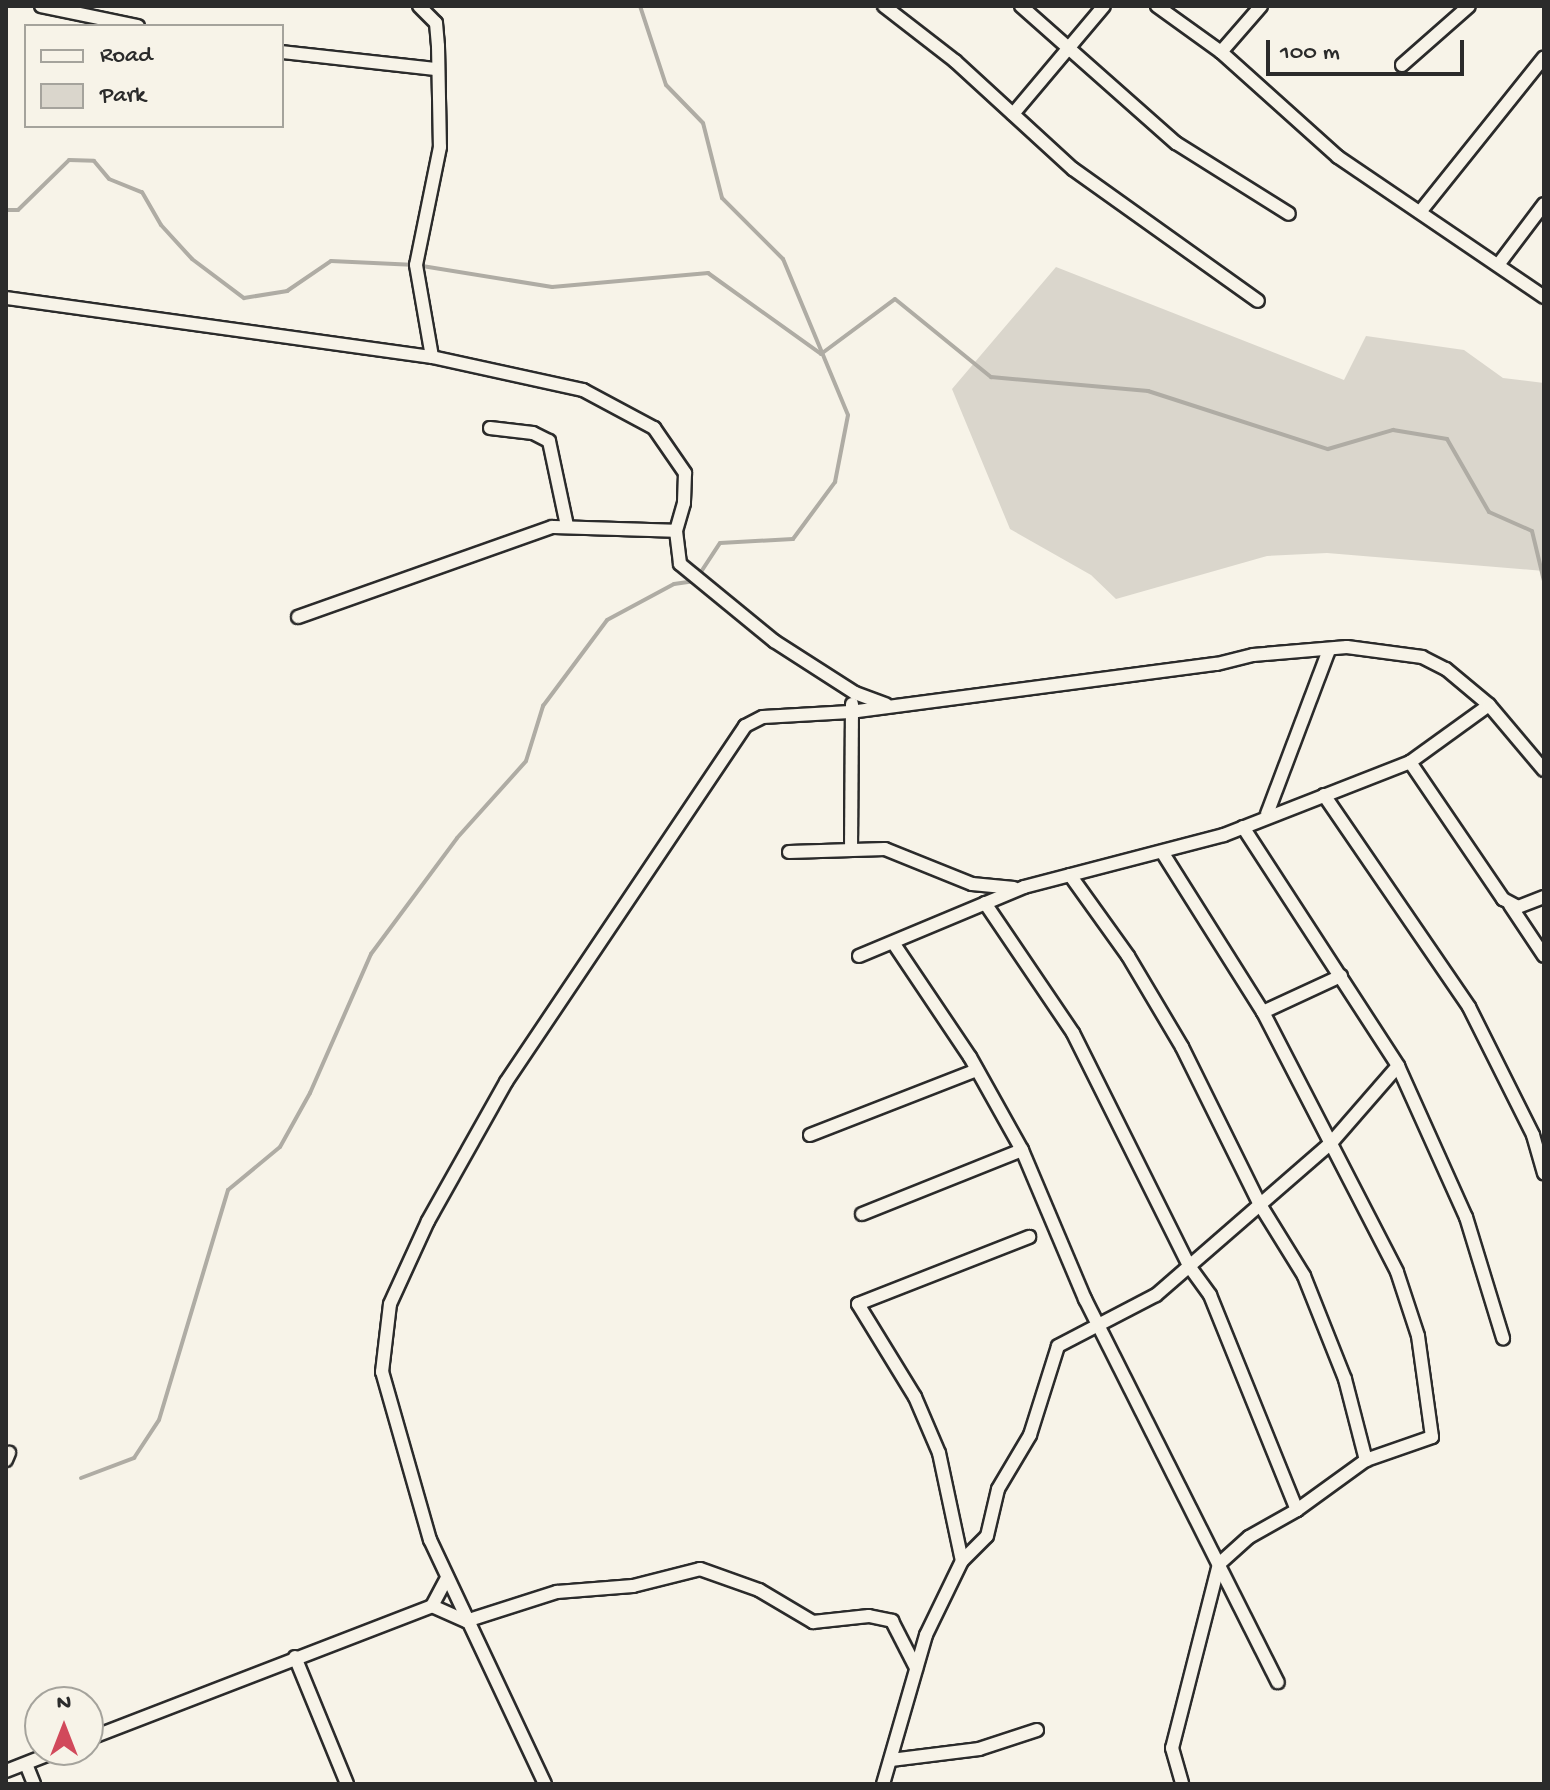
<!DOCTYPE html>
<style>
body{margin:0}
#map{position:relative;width:1550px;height:1790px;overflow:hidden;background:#f7f3e8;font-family:"Gochi Hand",sans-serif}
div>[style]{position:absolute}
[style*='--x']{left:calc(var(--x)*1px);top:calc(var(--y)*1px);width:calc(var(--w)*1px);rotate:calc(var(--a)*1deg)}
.green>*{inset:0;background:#dad6cc}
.stream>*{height:4px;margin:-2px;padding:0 2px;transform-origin:2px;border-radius:2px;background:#afaca4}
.roads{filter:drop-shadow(2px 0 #2b2b2b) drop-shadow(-2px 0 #2b2b2b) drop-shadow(0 2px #2b2b2b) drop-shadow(0 -2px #2b2b2b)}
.street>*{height:12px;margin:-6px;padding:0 6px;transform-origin:6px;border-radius:6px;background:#f7f3e8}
span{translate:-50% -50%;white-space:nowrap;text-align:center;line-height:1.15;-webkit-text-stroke:8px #f7f3e8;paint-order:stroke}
.frame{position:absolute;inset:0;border:8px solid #2b2b2b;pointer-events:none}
.legend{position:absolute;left:24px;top:24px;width:260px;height:104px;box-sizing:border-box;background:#f7f3e8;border:2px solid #a5a39c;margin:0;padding:10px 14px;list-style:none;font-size:24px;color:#2b2b2b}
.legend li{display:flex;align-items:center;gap:16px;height:40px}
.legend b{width:40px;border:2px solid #a5a39c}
.north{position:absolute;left:24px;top:1686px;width:80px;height:80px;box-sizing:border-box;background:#f7f3e8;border:2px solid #a5a39c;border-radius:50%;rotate:0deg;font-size:22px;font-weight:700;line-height:32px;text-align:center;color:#2b2b2b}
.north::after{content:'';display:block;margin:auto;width:28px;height:36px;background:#d1495b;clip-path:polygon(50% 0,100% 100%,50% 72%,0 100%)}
.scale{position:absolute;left:1266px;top:40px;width:198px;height:36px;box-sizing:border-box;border:4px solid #2b2b2b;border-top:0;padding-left:10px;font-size:24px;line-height:28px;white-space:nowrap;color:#2b2b2b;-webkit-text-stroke:6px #f7f3e8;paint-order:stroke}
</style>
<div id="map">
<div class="green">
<i style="clip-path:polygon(1056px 267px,1344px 380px,1366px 336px,1464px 350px,1503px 378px,1544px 383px,1544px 571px,1327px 553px,1267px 556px,1116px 599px,1091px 575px,1010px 529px,952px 389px)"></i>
</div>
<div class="stream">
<i style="--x:6;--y:210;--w:12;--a:0"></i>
<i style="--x:18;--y:210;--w:71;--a:-44.4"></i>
<i style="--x:69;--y:160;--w:25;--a:2"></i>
<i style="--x:94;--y:161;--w:23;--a:50"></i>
<i style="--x:109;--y:179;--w:35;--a:22"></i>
<i style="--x:142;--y:192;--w:38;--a:60"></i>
<i style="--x:161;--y:225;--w:46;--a:47.6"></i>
<i style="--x:192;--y:259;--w:65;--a:36.9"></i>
<i style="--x:244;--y:298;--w:44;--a:-9.2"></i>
<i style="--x:287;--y:291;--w:53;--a:-34.3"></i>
<i style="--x:331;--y:261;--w:85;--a:2.7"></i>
<i style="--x:416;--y:265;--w:138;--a:9.2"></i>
<i style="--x:552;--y:287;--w:157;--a:-5.1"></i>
<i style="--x:708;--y:273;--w:139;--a:35.6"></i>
<i style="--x:821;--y:354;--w:92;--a:-36.6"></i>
<i style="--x:895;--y:299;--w:124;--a:39.1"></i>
<i style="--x:991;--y:377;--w:158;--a:5.1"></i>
<i style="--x:1148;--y:391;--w:189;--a:17.9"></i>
<i style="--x:1328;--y:449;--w:68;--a:-16.3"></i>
<i style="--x:1393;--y:430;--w:55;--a:9.5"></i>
<i style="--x:1447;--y:439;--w:84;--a:60.1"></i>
<i style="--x:1489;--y:512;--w:47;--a:23.8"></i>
<i style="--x:1532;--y:531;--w:51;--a:76.5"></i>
<i style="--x:81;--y:1478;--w:57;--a:-20.7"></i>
<i style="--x:134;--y:1458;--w:45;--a:-56.7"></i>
<i style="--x:159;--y:1420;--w:240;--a:-73.3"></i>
<i style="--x:228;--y:1190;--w:67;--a:-39.6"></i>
<i style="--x:280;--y:1147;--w:62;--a:-60.9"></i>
<i style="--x:310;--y:1093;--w:152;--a:-66.3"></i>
<i style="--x:371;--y:954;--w:144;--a:-53.4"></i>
<i style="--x:457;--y:838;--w:103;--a:-48.1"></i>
<i style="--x:526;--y:761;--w:58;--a:-72.8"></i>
<i style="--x:543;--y:706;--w:107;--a:-53.3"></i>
<i style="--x:607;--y:620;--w:76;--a:-28.2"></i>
<i style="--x:674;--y:584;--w:21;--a:-8"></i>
<i style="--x:695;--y:581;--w:45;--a:-56.7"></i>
<i style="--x:720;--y:543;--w:73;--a:-3.1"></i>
<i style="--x:793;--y:539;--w:71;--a:-53.6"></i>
<i style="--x:835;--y:482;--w:68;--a:-79"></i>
<i style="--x:848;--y:415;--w:169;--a:-112.6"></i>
<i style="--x:783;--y:259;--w:86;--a:-135"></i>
<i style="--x:722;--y:198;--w:77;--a:-104.2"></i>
<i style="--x:703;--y:123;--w:53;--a:-134.2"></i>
<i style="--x:666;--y:85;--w:83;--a:-108.2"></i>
</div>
<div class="roads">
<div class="street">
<i style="--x:41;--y:6;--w:99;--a:11.7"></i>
<i style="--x:419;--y:6;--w:24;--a:45"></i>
<i style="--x:436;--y:23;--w:23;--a:85"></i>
<i style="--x:438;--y:46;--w:101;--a:88.9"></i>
<i style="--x:440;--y:147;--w:120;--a:101.5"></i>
<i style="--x:416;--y:265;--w:93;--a:80.1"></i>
<i style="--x:432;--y:357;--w:155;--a:12.3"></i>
<i style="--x:583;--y:390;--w:81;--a:28.2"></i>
<i style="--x:654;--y:428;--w:55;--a:55.4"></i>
<i style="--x:685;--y:473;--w:30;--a:92"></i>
<i style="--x:684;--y:503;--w:29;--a:106"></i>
<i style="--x:676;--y:531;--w:33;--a:83"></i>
<i style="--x:680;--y:564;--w:122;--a:39.3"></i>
<i style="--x:774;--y:641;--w:96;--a:32.7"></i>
<i style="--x:855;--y:693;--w:33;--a:20"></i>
<i style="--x:884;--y:6;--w:90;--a:37.8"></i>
<i style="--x:955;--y:61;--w:160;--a:42.5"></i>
<i style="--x:1073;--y:169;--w:227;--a:35.5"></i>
<i style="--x:1021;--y:6;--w:207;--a:41.5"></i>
<i style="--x:1176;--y:143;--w:133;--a:32.1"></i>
<i style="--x:1157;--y:6;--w:79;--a:35.7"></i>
<i style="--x:1221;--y:52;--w:157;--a:41.9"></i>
<i style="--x:1338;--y:157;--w:249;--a:34.2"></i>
<i style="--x:282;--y:52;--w:155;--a:6.3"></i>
<i style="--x:1221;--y:52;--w:61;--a:-49"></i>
<i style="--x:1402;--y:65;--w:89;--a:-41.4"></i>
<i style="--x:1013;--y:114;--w:141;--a:-49.9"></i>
<i style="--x:1420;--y:212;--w:198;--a:-51.3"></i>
<i style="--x:1498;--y:265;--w:76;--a:-53"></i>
<i style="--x:6;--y:298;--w:430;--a:7.9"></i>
<i style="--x:490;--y:428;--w:43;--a:6.6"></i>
<i style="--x:533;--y:433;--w:18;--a:27"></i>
<i style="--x:549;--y:441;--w:87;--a:78"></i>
<i style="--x:298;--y:617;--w:269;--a:-19.5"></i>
<i style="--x:552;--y:527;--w:124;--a:1.8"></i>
<i style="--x:1410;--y:762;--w:166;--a:55.8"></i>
<i style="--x:1503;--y:899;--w:17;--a:28"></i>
<i style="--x:1518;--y:907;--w:28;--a:-21"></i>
<i style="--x:1324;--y:795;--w:257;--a:55.6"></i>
<i style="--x:1469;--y:1007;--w:143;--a:63.4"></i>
<i style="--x:1533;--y:1135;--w:40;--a:74"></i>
<i style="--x:1267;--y:814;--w:175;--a:-69.3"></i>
<i style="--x:1243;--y:827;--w:285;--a:57"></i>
<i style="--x:1398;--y:1066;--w:166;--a:65.8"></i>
<i style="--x:1466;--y:1217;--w:127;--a:73"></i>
<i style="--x:851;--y:850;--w:146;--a:-89.6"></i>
<i style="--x:789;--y:852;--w:96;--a:-1.8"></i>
<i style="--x:885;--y:849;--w:94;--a:21.9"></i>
<i style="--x:972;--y:884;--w:42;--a:5.4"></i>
<i style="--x:1164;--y:855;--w:186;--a:57.8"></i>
<i style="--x:1263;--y:1012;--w:292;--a:62.7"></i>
<i style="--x:1397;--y:1272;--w:67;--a:71.8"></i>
<i style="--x:1418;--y:1336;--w:102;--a:82.1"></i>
<i style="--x:1432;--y:1437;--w:70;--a:160.8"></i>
<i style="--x:1366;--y:1460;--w:85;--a:144.1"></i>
<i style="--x:1297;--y:1510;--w:55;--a:150.6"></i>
<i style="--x:1249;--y:1537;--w:40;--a:138"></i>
<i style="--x:1219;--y:1564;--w:190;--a:104.3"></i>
<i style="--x:1172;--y:1748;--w:37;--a:74"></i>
<i style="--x:1070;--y:875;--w:100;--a:54.4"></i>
<i style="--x:1128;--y:956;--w:106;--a:59.3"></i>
<i style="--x:1182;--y:1047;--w:174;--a:63.7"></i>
<i style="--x:1259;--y:1203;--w:86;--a:58.3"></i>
<i style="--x:1304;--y:1276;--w:111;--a:68.3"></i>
<i style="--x:1345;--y:1379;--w:84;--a:75.5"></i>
<i style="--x:985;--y:903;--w:157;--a:55.9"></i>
<i style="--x:1073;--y:1033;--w:260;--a:63.5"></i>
<i style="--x:1189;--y:1266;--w:36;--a:54"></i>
<i style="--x:1210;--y:1295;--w:232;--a:68"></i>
<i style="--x:1510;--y:905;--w:61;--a:56.3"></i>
<i style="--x:894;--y:944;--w:136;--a:56.1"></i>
<i style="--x:970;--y:1057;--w:107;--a:60.8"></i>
<i style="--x:1022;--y:1150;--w:162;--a:67.1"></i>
<i style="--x:1085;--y:1299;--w:429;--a:63.3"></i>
<i style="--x:859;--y:956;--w:179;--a:-22.7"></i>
<i style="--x:1024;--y:887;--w:207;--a:-14.6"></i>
<i style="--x:1224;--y:835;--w:200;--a:-21.4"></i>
<i style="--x:1410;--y:762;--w:97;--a:-35.8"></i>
<i style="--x:1263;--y:1012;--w:86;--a:-24.8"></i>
<i style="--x:810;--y:1135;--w:179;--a:-21.3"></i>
<i style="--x:862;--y:1214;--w:172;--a:-21.8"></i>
<i style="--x:6;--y:1460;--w:8;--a:-67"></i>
<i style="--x:962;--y:1561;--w:110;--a:-102"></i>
<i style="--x:939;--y:1453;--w:61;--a:-113.2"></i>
<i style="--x:915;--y:1397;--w:109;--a:-121.5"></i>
<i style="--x:858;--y:1304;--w:184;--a:-21.4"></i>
<i style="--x:432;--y:1606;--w:37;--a:24"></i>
<i style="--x:466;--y:1621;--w:96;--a:-17.7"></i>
<i style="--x:557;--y:1592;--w:76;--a:-4.5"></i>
<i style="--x:633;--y:1586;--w:69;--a:-14.2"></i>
<i style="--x:700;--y:1569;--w:63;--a:19.6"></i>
<i style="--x:759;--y:1590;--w:63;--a:30.7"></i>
<i style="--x:813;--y:1622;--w:56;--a:-6.1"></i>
<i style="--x:869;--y:1616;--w:24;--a:12"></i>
<i style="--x:892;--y:1621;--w:53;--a:62.9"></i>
<i style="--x:295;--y:1657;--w:137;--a:67.7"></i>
<i style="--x:88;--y:1739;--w:369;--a:-21.1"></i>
<i style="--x:432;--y:1606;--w:32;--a:-62"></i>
<i style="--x:891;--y:1760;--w:89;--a:-7.1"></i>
<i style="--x:979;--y:1749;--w:61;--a:-18.1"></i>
<i style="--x:26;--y:1764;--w:22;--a:68"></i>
<i style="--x:6;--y:1771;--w:58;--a:-21.3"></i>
<i style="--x:545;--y:1784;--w:270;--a:-115.2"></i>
<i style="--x:430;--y:1540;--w:175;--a:-105.9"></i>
<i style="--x:382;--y:1372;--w:68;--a:-83.3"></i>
<i style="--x:390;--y:1304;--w:91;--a:-65.4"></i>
<i style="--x:428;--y:1221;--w:159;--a:-60.7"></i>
<i style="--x:506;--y:1082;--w:429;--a:-56.1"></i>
<i style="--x:745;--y:726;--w:20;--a:-27"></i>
<i style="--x:763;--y:717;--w:87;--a:-3.3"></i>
<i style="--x:850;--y:712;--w:370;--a:-7.5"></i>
<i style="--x:1217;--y:664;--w:37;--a:-14"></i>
<i style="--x:1253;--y:655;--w:94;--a:-4.9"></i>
<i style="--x:1347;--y:647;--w:76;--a:7.6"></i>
<i style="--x:1422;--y:657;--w:27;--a:27"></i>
<i style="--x:1446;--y:669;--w:56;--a:39.9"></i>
<i style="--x:1489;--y:705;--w:85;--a:49.8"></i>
<i style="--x:883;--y:1784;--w:155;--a:-73.9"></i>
<i style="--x:926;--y:1635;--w:82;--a:-64.1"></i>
<i style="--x:962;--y:1561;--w:35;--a:-45"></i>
<i style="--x:987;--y:1536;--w:48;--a:-76.8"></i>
<i style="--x:998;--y:1489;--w:63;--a:-59.3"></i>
<i style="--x:1030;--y:1435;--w:93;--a:-72.5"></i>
<i style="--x:1058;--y:1346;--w:110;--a:-27.5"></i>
<i style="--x:1156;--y:1295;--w:232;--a:-41"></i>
<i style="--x:1331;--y:1143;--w:102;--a:-49"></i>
</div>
</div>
<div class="frame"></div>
<ul class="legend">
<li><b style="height:10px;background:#f7f3e8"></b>Road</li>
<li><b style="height:22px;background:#dad6cc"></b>Park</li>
</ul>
<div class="north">N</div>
<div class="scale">100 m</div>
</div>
